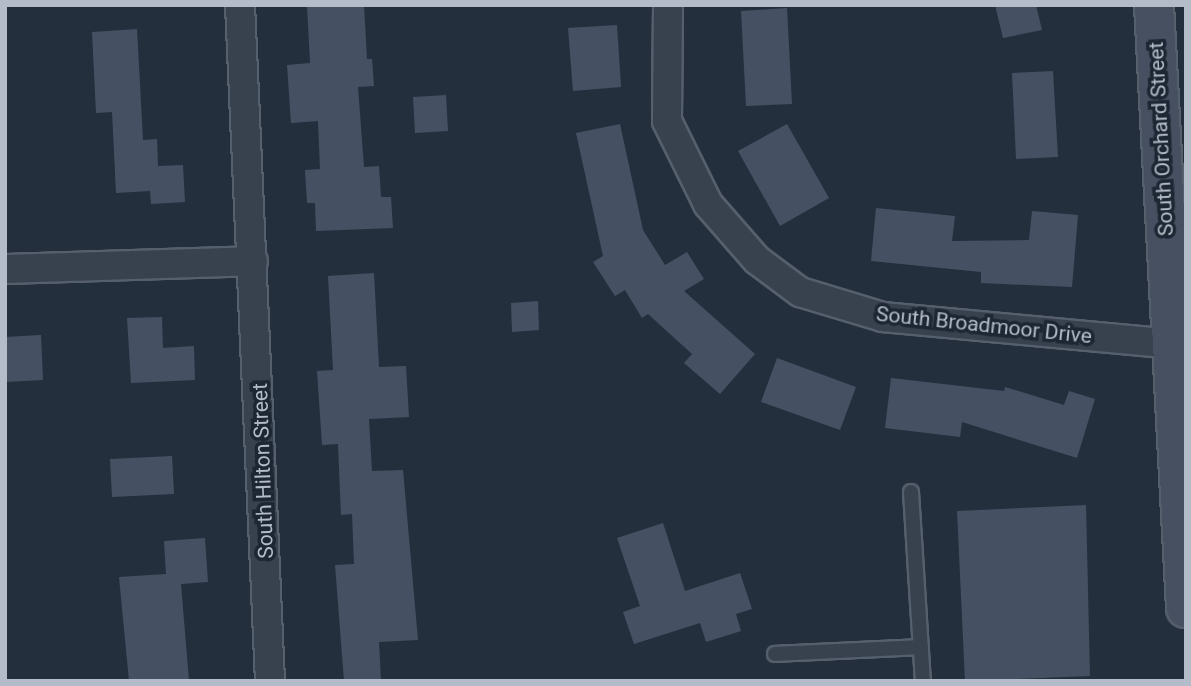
<!DOCTYPE html>
<style>
body{margin:0}
#map{position:relative;width:1191px;height:686px;overflow:hidden;background:#242f3e;font-family:Roboto,sans-serif}
div>[style]{position:absolute}
[style*='--x']{left:calc(var(--x)*1px);top:calc(var(--y)*1px);width:calc(var(--w)*1px);rotate:calc(var(--a)*1deg)}
.building>*{inset:0;background:#455162}
.roads{filter:drop-shadow(2px 0 #565f6c) drop-shadow(-2px 0 #565f6c) drop-shadow(0 2px #565f6c) drop-shadow(0 -2px #565f6c)}
.lane>*{height:14px;margin:-7px;padding:0 7px;transform-origin:7px;border-radius:7px;background:#38414e}
.street>*{height:28px;margin:-14px;padding:0 14px;transform-origin:14px;border-radius:14px;background:#38414e}
.secondary>*{height:38px;margin:-19px;padding:0 19px;transform-origin:19px;border-radius:19px;background:#465061}
span{translate:-50% -50%;white-space:nowrap;text-align:center;line-height:1.15;-webkit-text-stroke:7px #1d2633;paint-order:stroke}
.street-label{font-size:21px;color:#b4bcc9}
.frame{position:absolute;inset:0;border:7px solid #b4bcc9;pointer-events:none}
</style>
<div id="map">
<div class="building">
<i style="clip-path:polygon(307px 5px,364px 5px,367px 59px,372px 59px,374px 86px,358px 87px,364px 167px,379px 166px,381px 197px,391px 197px,393px 228px,316px 231px,315px 203px,307px 203px,305px 170px,320px 169px,318px 121px,291px 123px,287px 65px,310px 63px)"></i>
<i style="clip-path:polygon(995px 5px,1036px 5px,1042px 30px,1003px 38px)"></i>
<i style="clip-path:polygon(787px 8px,792px 104px,746px 106px,741px 11px)"></i>
<i style="clip-path:polygon(617px 25px,621px 87px,573px 91px,568px 28px)"></i>
<i style="clip-path:polygon(137px 29px,143px 140px,157px 139px,158px 166px,183px 165px,185px 202px,151px 204px,150px 191px,116px 193px,112px 112px,96px 113px,92px 32px)"></i>
<i style="clip-path:polygon(1053px 71px,1058px 157px,1016px 159px,1012px 73px)"></i>
<i style="clip-path:polygon(446px 95px,448px 131px,415px 133px,413px 97px)"></i>
<i style="clip-path:polygon(620px 124px,643px 230px,665px 265px,687px 252px,704px 279px,684px 291px,755px 354px,720px 394px,684px 363px,692px 354px,648px 314px,642px 318px,625px 290px,615px 296px,593px 262px,603px 256px,576px 133px)"></i>
<i style="clip-path:polygon(787px 124px,829px 198px,780px 226px,738px 151px)"></i>
<i style="clip-path:polygon(876px 208px,955px 216px,952px 241px,1029px 240px,1032px 211px,1078px 215px,1072px 287px,981px 283px,981px 272px,871px 261px)"></i>
<i style="clip-path:polygon(374px 273px,379px 367px,406px 366px,409px 417px,369px 419px,372px 471px,403px 470px,418px 640px,379px 642px,381px 681px,344px 681px,335px 565px,354px 564px,352px 514px,341px 515px,338px 444px,322px 445px,317px 371px,333px 370px,328px 276px)"></i>
<i style="clip-path:polygon(538px 301px,539px 330px,512px 332px,511px 303px)"></i>
<i style="clip-path:polygon(162px 317px,163px 348px,194px 346px,195px 380px,131px 383px,127px 318px)"></i>
<i style="clip-path:polygon(41px 335px,43px 380px,5px 382px,5px 337px)"></i>
<i style="clip-path:polygon(777px 358px,856px 387px,840px 430px,761px 402px)"></i>
<i style="clip-path:polygon(891px 378px,1004px 391px,1005px 387px,1064px 405px,1069px 391px,1095px 399px,1077px 458px,962px 422px,960px 437px,885px 428px)"></i>
<i style="clip-path:polygon(172px 456px,174px 494px,112px 497px,110px 459px)"></i>
<i style="clip-path:polygon(1086px 505px,1090px 676px,965px 681px,957px 511px)"></i>
<i style="clip-path:polygon(663px 523px,685px 591px,740px 573px,752px 609px,736px 614px,741px 631px,706px 642px,700px 623px,634px 644px,623px 612px,640px 606px,617px 538px)"></i>
<i style="clip-path:polygon(205px 538px,208px 582px,181px 584px,189px 681px,129px 681px,119px 577px,166px 574px,164px 541px)"></i>
</div>
<div class="roads">
<div class="lane">
<i style="--x:911;--y:492;--w:189;--a:86.4"></i>
<i style="--x:775;--y:654;--w:146;--a:-2.7"></i>
</div>
<div class="street">
<i style="--x:240;--y:5;--w:677;--a:87.46"></i>
<i style="--x:668;--y:5;--w:116;--a:90.5"></i>
<i style="--x:667;--y:121;--w:93;--a:63.7"></i>
<i style="--x:708;--y:204;--w:74;--a:48.8"></i>
<i style="--x:757;--y:260;--w:54;--a:36.7"></i>
<i style="--x:800;--y:292;--w:87;--a:16.8"></i>
<i style="--x:883;--y:317;--w:290;--a:5.3"></i>
<i style="--x:5;--y:269;--w:248;--a:-1.8"></i>
</div>
<div class="secondary">
<i style="--x:1154;--y:5;--w:604;--a:86.96"></i>
</div>
</div>
<div class="street-label">
<span style="left:1161px;top:139px;rotate:-93deg">South Orchard Street</span>
<span style="left:984px;top:325px;rotate:6deg">South Broadmoor Drive</span>
<span style="left:263px;top:471px;rotate:-92deg">South Hilton Street</span>
</div>
<div class="frame"></div>
</div>
